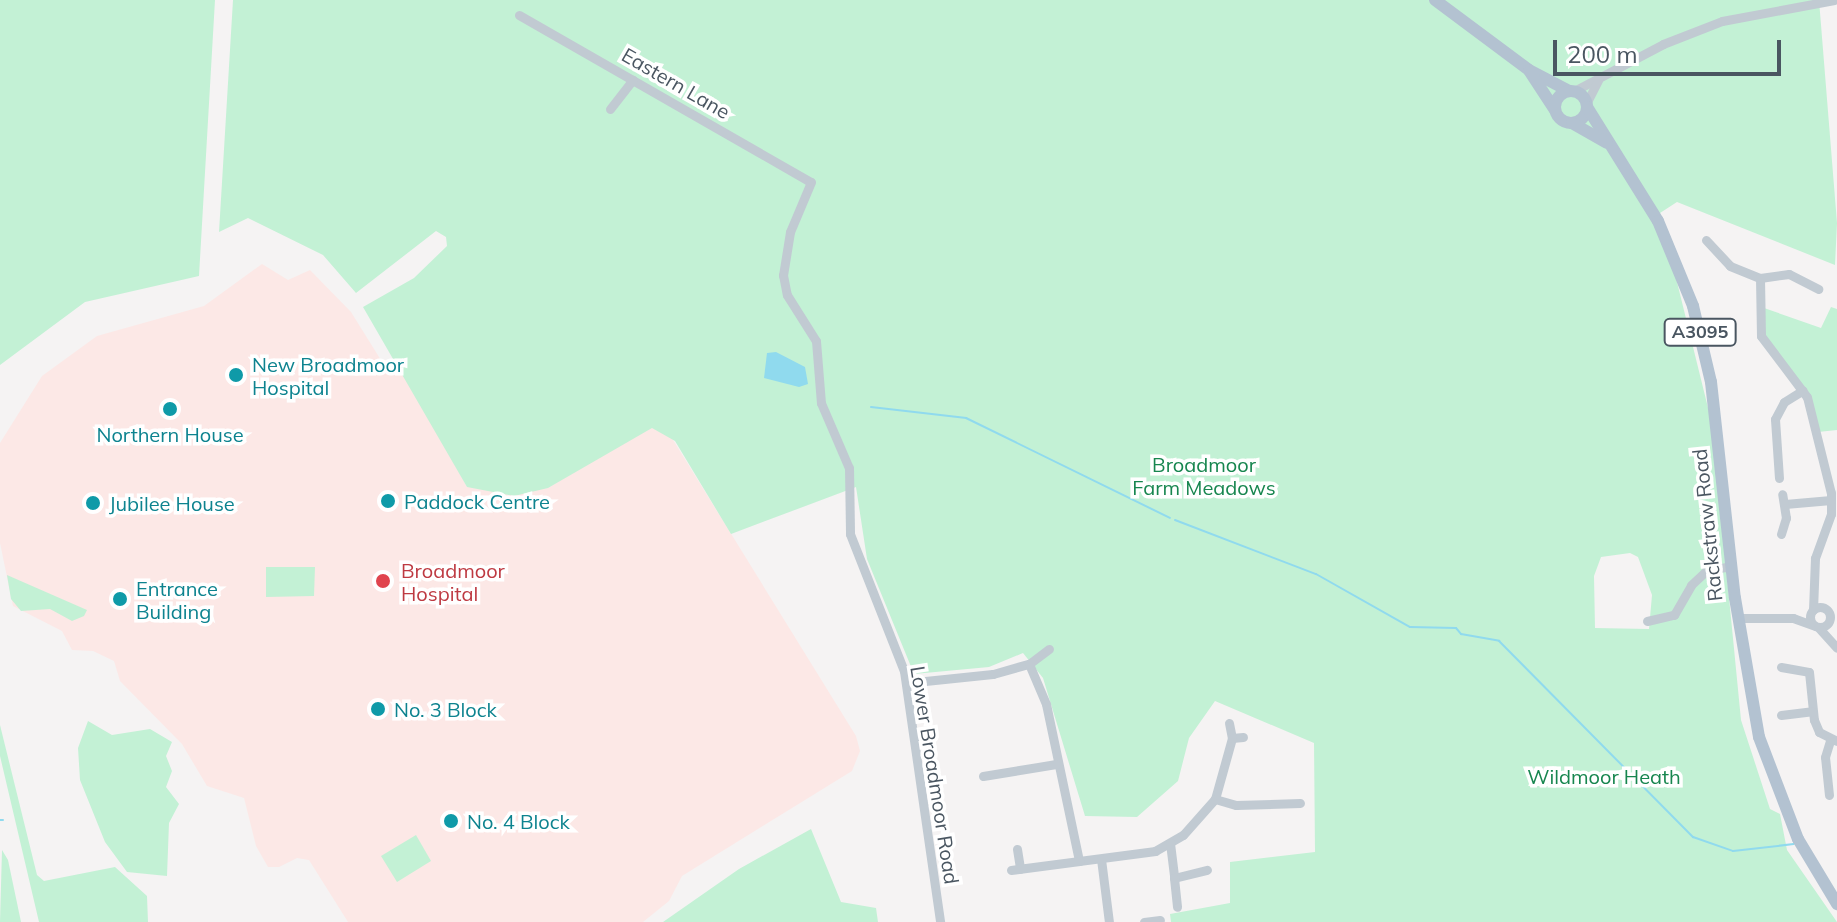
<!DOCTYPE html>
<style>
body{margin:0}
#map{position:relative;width:1837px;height:922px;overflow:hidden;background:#f5f3f3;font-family:Mulish,sans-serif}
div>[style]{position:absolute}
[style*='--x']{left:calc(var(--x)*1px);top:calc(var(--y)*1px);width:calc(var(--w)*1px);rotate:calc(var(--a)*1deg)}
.medical>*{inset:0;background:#fce8e6}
.green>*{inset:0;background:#c3f1d5}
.water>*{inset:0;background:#90daee}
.stream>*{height:2px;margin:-1px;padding:0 1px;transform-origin:1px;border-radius:1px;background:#90daee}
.minor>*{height:9px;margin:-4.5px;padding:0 4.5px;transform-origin:4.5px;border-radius:4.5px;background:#c1cad2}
.minor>.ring{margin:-4.5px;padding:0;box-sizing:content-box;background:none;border:9px solid #c1cad2;border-radius:50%}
.major>*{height:12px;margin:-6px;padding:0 6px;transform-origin:6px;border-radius:6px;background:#b3c2d1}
.major>.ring{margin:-6px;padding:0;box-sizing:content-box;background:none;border:12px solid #b3c2d1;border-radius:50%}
.dots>*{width:22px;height:22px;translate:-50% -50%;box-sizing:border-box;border:4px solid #fff;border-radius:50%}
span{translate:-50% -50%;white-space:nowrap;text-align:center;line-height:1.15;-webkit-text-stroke:7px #fff;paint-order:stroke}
.shield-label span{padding:2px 6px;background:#fff;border:2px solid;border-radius:6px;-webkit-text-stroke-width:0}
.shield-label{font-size:18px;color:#4a5661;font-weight:700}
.street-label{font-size:20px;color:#4a5661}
.culture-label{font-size:20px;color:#0d838f}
.left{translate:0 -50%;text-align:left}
.park-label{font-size:20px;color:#17864f}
.health-label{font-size:20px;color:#be3a42}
.scale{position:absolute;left:1553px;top:40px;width:228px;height:36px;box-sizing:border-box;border:4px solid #4a5661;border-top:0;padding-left:10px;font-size:24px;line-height:28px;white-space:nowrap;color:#4a5661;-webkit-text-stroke:6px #fff;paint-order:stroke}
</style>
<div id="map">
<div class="medical">
<i style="clip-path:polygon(262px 264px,288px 280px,310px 270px,351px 312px,384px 365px,400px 363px,467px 487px,548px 488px,640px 431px,652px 428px,670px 435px,856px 736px,860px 751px,852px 771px,682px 876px,669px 901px,643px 922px,348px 922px,309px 860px,297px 858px,279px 867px,268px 867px,256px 846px,244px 798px,207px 786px,182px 744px,120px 681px,114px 661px,93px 651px,72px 650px,62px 631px,13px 606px,0 543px,0 443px,42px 376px,97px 336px,204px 306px)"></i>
</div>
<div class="green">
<i style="clip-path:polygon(0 0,215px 0,199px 276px,85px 302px,0 365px)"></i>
<i style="clip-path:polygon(evenodd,233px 0,1819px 0,1837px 223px,1835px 265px,1677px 202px,1660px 213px,1712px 424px,1741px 720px,1770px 809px,1780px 814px,1787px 850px,1837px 922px,1171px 922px,1170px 914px,1230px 903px,1230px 862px,1315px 852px,1314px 743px,1215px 701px,1189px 738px,1178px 781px,1137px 817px,1085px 816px,1043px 678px,1023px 653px,989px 667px,914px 674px,867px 559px,856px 487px,731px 534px,675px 441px,652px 428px,548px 488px,514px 496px,467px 487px,363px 307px,414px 278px,447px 246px,446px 237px,436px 231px,356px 293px,323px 255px,248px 218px,219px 232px,233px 0,1630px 553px,1638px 557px,1652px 595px,1649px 629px,1595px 628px,1594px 576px,1601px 557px,1630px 553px)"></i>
<i style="clip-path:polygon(1831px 307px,1837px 309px,1837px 430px,1818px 432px,1809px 394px,1762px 335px,1764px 308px,1821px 328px)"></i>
<i style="clip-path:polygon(266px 567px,315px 567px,314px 596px,266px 597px)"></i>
<i style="clip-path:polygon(7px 575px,87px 610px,84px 616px,72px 621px,50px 609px,21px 611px,11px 599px)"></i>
<i style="clip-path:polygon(88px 721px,112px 735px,150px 729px,172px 742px,166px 756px,172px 771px,166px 787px,179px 804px,169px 823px,167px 876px,127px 872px,105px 842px,80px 780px,78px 748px)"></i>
<i style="clip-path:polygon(0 725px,37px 875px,44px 881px,115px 867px,147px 896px,148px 922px,39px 922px,0 756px)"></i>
<i style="clip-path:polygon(811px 829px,841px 902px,876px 908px,878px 922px,663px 922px,739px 869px)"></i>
<i style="clip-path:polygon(416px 835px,431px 861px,397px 882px,381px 856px)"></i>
<i style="clip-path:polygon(2px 850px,8px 860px,21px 922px,0 922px)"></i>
</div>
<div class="water">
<i style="clip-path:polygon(776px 352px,805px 367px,808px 384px,799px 387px,764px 378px,767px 353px)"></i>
</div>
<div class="stream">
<i style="--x:871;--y:407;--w:96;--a:6.6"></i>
<i style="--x:966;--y:418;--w:227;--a:26.1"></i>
<i style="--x:1175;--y:520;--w:151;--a:21"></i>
<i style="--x:1316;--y:574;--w:108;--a:29.4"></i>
<i style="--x:1410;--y:627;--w:46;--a:1.2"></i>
<i style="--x:1456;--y:628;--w:8;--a:50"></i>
<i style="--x:1461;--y:634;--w:39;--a:10"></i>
<i style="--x:1499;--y:641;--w:276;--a:45.3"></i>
<i style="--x:1693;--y:837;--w:42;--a:19.3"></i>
<i style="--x:1733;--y:851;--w:61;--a:-6.5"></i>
<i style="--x:0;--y:820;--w:3;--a:0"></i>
</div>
<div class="minor">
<i style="--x:519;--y:15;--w:336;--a:29.8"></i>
<i style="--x:811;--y:182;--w:54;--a:112.8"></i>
<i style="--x:790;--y:232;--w:44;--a:99.2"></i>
<i style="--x:783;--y:275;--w:20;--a:79"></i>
<i style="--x:787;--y:295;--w:54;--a:57.8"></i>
<i style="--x:816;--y:341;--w:62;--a:85.4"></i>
<i style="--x:821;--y:403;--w:71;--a:66.7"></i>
<i style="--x:849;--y:468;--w:66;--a:89.1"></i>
<i style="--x:850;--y:534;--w:147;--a:68.5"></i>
<i style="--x:904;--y:671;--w:254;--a:81.8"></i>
<i style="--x:1574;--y:91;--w:101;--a:-27.8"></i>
<i style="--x:1663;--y:44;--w:63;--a:-21.3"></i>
<i style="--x:1722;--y:21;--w:114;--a:-10.6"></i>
<i style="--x:1587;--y:102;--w:25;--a:-63"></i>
<i style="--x:610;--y:109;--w:37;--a:-52"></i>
<i style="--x:1706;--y:240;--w:35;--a:47"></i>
<i style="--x:1730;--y:266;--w:32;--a:22"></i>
<i style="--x:1760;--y:278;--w:58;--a:89"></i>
<i style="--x:1761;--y:336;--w:76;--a:53"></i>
<i style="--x:1807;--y:397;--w:99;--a:76"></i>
<i style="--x:1831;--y:493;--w:21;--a:90"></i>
<i style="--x:1831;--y:514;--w:47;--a:110"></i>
<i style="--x:1815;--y:558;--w:52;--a:92.2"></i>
<i style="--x:1760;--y:278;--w:29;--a:-8"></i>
<i style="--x:1789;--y:274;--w:33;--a:27"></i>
<i style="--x:1779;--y:478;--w:59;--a:-93.9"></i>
<i style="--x:1775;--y:419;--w:19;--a:-62"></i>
<i style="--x:1784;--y:402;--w:22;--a:-32"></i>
<i style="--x:1785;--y:504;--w:46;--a:-5"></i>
<i style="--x:1781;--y:534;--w:17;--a:-73"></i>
<i style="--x:1786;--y:518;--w:24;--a:-99"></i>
<i class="ring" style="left:1810px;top:607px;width:11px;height:11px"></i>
<i style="--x:1738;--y:618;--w:55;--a:0"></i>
<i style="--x:1793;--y:618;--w:23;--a:20"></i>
<i style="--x:1647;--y:621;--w:28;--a:-13"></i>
<i style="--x:1674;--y:615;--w:34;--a:-60"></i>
<i style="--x:1691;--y:585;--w:22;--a:-43"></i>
<i style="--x:1707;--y:570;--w:25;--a:-9"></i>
<i style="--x:1818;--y:627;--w:28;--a:48"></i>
<i style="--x:1029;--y:664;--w:43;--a:67"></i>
<i style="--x:1046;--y:704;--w:160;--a:78.1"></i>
<i style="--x:1079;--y:861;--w:77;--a:-7.5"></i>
<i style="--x:1155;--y:851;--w:32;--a:-30"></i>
<i style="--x:1183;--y:835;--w:48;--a:-48.4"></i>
<i style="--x:1215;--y:799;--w:63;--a:-74.4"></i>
<i style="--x:1232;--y:738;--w:11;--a:-5"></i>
<i style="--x:1781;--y:667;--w:28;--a:10"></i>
<i style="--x:1809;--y:672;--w:48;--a:84.1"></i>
<i style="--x:1814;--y:720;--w:13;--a:67"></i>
<i style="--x:1819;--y:732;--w:20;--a:27"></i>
<i style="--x:906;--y:683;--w:87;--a:-5.9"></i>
<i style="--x:993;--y:674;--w:37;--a:-16"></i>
<i style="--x:1029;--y:664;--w:25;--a:-37"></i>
<i style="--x:1781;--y:715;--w:31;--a:-7"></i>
<i style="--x:1229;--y:723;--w:15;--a:79"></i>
<i style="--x:983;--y:776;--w:74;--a:-9.3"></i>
<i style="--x:1829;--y:795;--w:38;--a:-96"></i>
<i style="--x:1825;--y:757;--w:17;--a:-73"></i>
<i style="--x:1215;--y:799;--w:22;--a:16"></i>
<i style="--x:1236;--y:805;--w:64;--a:-1.8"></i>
<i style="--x:1170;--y:843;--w:35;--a:83"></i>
<i style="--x:1174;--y:878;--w:34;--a:-14"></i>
<i style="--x:1017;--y:849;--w:20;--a:81"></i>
<i style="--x:1101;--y:859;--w:64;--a:82.8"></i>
<i style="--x:1011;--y:870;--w:69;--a:-7.5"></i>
<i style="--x:1174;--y:878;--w:29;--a:84"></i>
<i style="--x:1144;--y:922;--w:16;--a:-7"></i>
</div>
<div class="major">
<i style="--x:1435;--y:0;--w:117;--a:36.7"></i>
<i style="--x:1529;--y:70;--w:45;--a:27.7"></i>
<i style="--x:1530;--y:72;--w:45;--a:56.7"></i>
<i class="ring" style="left:1555px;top:91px;width:20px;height:20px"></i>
<i style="--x:1587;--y:107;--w:134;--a:58.1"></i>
<i style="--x:1658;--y:221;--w:92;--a:67.6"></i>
<i style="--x:1693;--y:306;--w:78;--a:76.7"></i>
<i style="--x:1711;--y:382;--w:217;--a:83.7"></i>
<i style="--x:1735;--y:598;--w:141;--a:80.2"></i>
<i style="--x:1759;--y:737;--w:109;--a:69.1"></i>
<i style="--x:1798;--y:839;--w:76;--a:59"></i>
<i style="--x:1572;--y:123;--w:40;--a:29.7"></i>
</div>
<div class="dots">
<i style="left:236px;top:375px;background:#0f9aa8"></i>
<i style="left:170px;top:409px;background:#0f9aa8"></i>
<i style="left:388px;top:501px;background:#0f9aa8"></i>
<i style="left:93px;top:503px;background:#0f9aa8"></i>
<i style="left:383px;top:581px;background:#e0444e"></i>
<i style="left:120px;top:599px;background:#0f9aa8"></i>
<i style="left:378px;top:709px;background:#0f9aa8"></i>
<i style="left:451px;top:821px;background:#0f9aa8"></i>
</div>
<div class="shield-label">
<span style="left:1700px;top:332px">A3095</span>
</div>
<div class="street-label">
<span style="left:676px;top:83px;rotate:30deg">Eastern Lane</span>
<span style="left:1707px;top:525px;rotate:-96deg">Rackstraw Road</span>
<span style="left:935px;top:775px;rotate:81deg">Lower Broadmoor Road</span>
</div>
<div class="culture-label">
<span class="left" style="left:252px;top:376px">New Broadmoor<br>Hospital</span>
<span style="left:170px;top:434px">Northern House</span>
<span class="left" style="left:404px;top:501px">Paddock Centre</span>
<span class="left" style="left:109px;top:503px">Jubilee House</span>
<span class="left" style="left:136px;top:600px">Entrance<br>Building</span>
<span class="left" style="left:394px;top:709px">No. 3 Block</span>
<span class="left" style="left:467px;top:821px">No. 4 Block</span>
</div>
<div class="park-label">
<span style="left:1204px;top:476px">Broadmoor<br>Farm Meadows</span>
<span style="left:1604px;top:776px">Wildmoor Heath</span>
</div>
<div class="health-label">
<span class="left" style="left:401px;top:582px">Broadmoor<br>Hospital</span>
</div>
<div class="scale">200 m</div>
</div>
